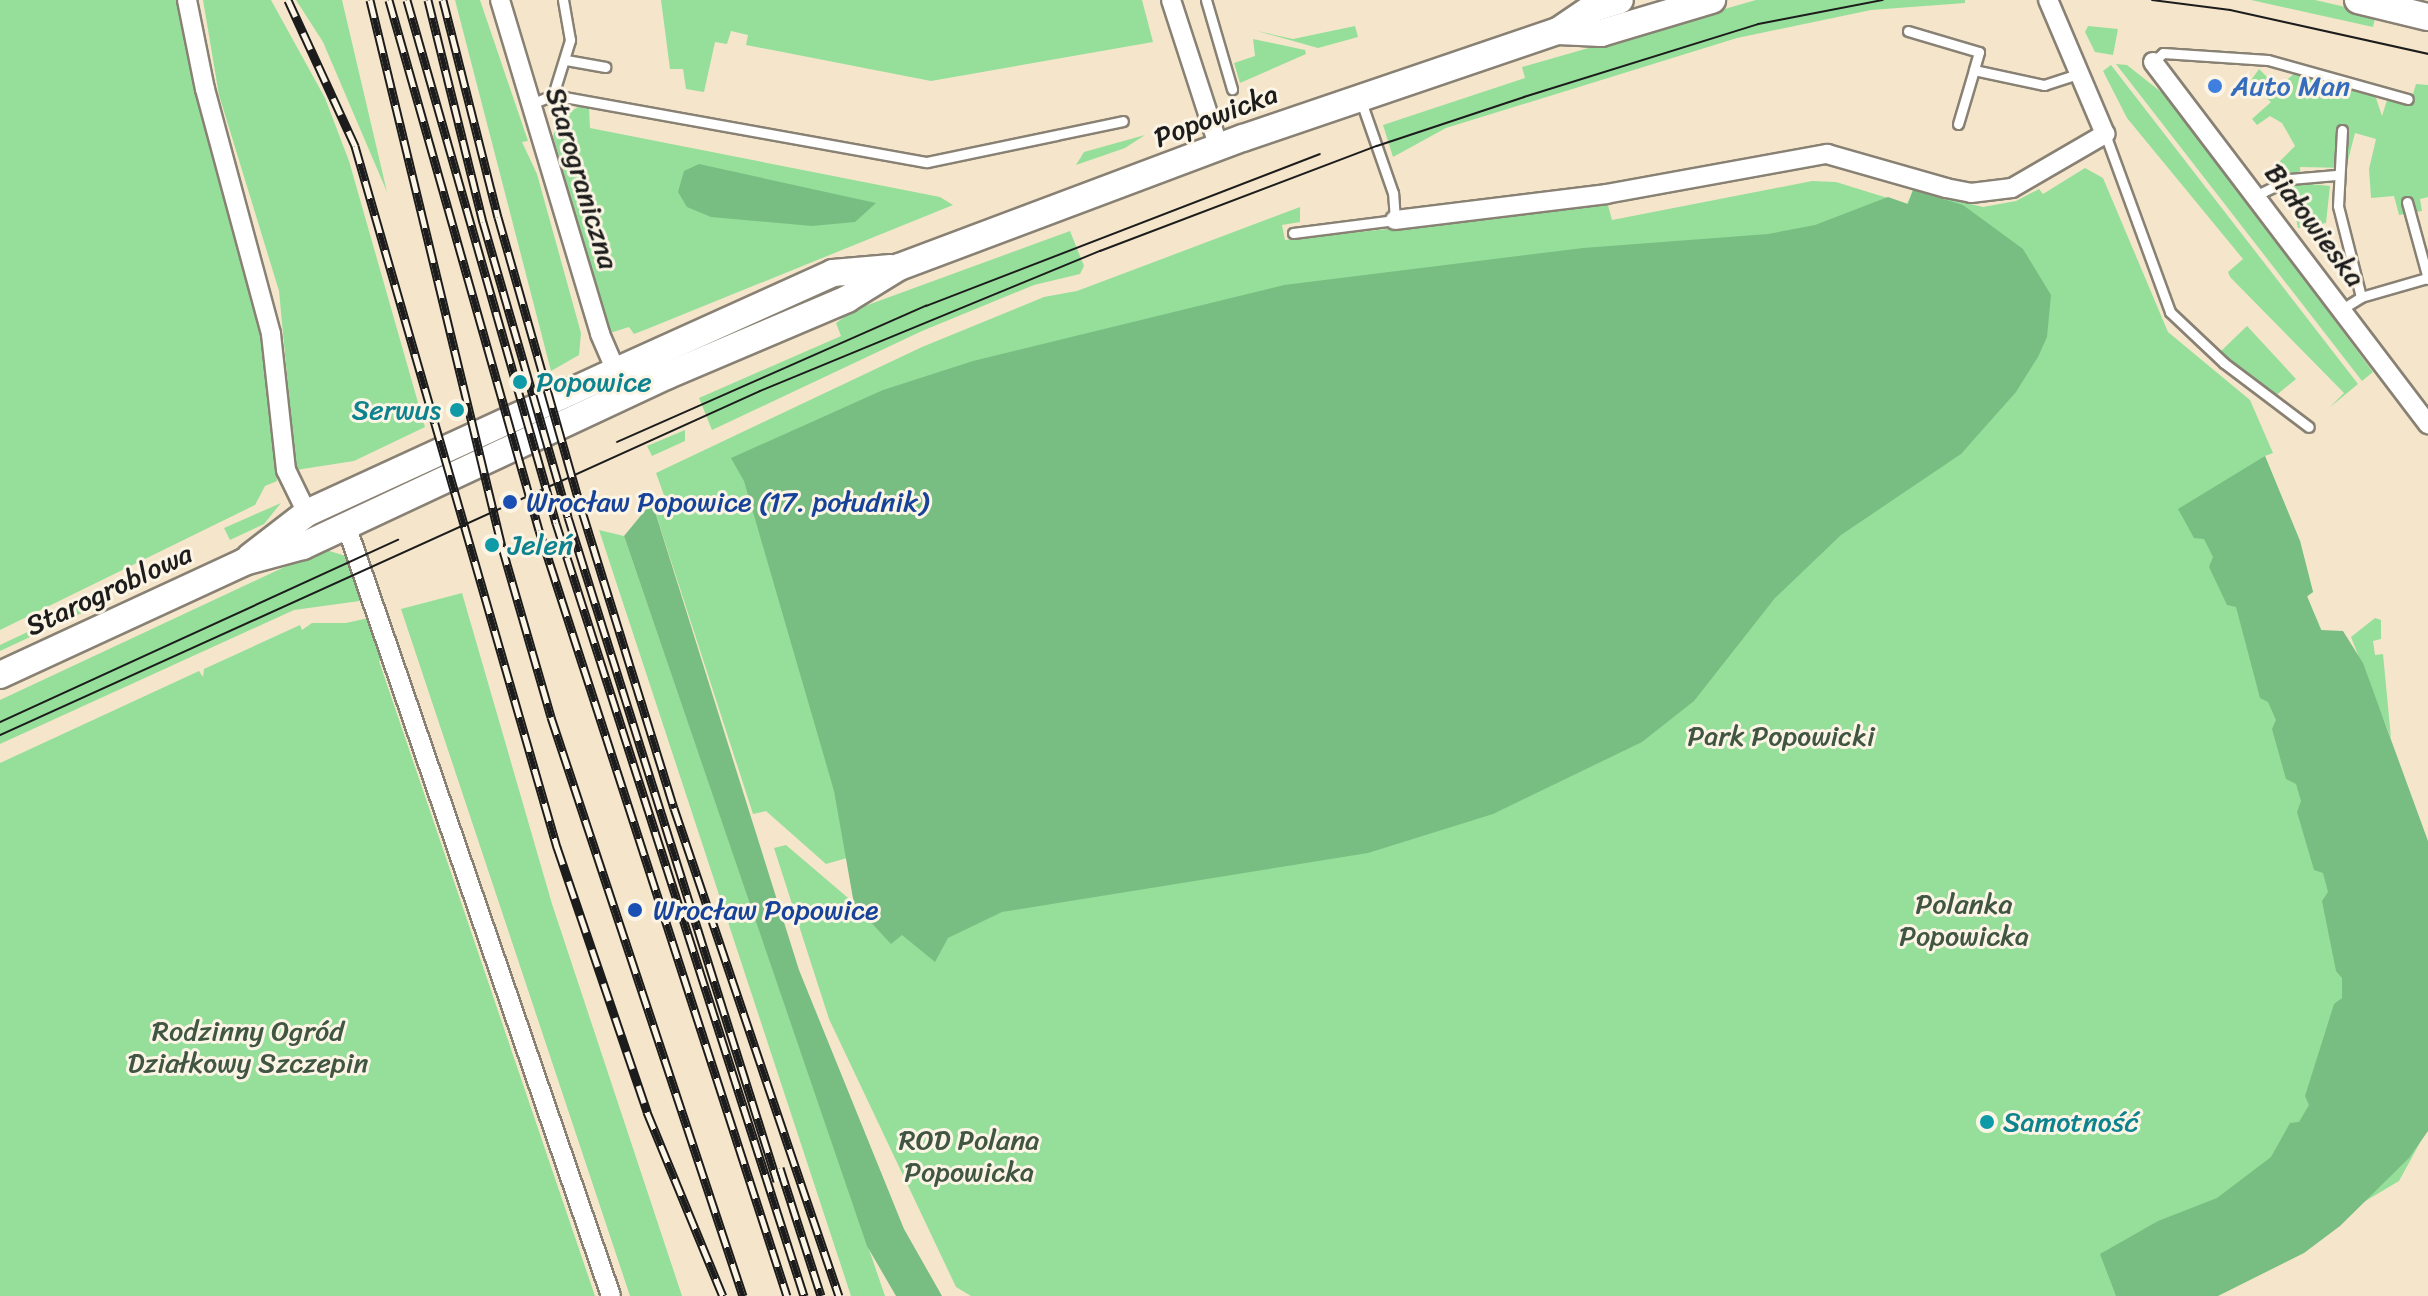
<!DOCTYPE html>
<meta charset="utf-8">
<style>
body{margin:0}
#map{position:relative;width:2428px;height:1296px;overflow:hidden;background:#f5e6cb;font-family:Sriracha,sans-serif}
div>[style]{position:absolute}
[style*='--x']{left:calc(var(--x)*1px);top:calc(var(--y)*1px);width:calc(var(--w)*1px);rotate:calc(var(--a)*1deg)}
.green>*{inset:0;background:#95df9a}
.forest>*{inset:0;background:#78be82}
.roads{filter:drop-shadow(2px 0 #888174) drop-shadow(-2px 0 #888174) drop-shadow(0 2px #888174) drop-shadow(0 -2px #888174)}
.lane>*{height:9px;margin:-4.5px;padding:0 4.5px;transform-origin:4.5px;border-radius:4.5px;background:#fff}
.street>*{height:18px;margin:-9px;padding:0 9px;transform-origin:9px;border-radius:9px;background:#fff}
.secondary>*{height:26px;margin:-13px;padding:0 13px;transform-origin:13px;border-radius:13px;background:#fff}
.tram>*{height:2px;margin:-1px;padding:0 1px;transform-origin:1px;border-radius:1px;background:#1c1c1c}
.rail>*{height:9px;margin-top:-4.5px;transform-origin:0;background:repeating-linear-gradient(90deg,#fcf5e5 0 18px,#1c1c1c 0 36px);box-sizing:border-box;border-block:2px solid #1c1c1c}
.dots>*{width:22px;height:22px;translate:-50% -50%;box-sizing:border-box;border:4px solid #fcf5e5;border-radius:50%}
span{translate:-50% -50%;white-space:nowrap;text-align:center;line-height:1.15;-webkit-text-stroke:6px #fcf5e5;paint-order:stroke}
.shop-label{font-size:28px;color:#366cbe}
.left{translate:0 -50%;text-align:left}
.street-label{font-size:28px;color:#1c1c1c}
.culture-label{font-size:28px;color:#0d838f}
.right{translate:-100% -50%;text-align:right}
.transit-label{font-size:28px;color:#164399}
.park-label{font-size:28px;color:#405642}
</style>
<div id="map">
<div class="green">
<i style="clip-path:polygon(0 0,176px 0,262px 336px,277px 481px,265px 486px,255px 505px,0 630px)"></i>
<i style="clip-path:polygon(203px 0,271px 0,325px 98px,349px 161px,425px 427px,354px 461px,296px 470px,279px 291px,219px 95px)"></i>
<i style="clip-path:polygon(296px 0,342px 0,387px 192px,323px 42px)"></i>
<i style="clip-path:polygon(455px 0,480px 0,528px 141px,522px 142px,537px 174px,581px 333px,579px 355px,551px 371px)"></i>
<i style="clip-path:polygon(661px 0,1142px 0,1153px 42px,931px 81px,746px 45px,748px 35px,731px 31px,727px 44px,715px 42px,704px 92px,686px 89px,683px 69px,670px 69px)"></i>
<i style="clip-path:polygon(1756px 0,1965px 0,1965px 3px,1871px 10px,1737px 38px,1446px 128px,1393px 157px,1383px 125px,1525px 78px,1522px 67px)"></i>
<i style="clip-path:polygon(2251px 0,2315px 0,2376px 14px,2373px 27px)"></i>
<i style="clip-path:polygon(1355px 26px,1358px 37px,1318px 48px,1257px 31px,1293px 39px)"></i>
<i style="clip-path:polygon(2088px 26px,2118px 29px,2113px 55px,2095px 52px,2085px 32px)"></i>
<i style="clip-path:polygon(1253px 39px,1305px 50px,1306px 54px,1240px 83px,1234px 63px,1255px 56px)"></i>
<i style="clip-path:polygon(2116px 64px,2127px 65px,2170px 99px,2373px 372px,2362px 381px)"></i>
<i style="clip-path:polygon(2111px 65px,2358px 384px,2329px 408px,2344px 393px,2230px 277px,2228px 272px,2243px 259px,2127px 118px,2103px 71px)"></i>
<i style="clip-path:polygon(2259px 69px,2273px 83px,2282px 84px,2295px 73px,2357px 86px,2375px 95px,2382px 116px,2387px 100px,2410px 104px,2416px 84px,2428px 85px,2428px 197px,2420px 199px,2422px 211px,2399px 215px,2394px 196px,2371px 198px,2369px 169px,2376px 139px,2355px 133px,2346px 168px,2300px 167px,2301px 183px,2330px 186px,2326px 223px,2298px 228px,2290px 187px,2274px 167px,2295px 146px,2282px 123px,2270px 116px,2257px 125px,2252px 119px,2271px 102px,2249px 83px)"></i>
<i style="clip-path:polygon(578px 107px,589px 107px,590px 128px,940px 197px,953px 205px,647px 329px,634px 334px,629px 327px,610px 333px,553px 136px,559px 119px)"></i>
<i style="clip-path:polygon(1145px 135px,1125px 148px,1076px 165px,1084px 152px)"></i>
<i style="clip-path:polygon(2085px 168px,2103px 178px,2168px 332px,2250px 400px,2273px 453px,2265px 456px,2300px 541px,2313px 592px,2307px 597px,2322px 631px,2335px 632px,2428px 1128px,2399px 1181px,2206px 1296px,971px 1296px,956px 1287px,829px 1019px,774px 848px,786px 845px,854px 903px,847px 858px,826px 864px,766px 811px,753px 814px,652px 502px,665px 498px,656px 473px,922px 347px,1044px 297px,1077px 291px,1300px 207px,1300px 222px,1282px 225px,1285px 240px,1608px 205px,1612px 220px,1812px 181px,1836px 182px,1907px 204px,1913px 190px,1983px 207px,2016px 201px,2039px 189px,2043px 194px)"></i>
<i style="clip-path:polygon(1070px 231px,1084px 266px,1080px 274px,1034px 285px,922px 331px,712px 430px,699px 398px,841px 336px,836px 323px,854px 310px)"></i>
<i style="clip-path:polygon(2247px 326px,2296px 379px,2274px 397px,2220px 352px)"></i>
<i style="clip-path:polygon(685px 430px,685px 441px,652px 456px,647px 446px)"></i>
<i style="clip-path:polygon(281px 503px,264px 524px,230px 540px,224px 528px)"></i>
<i style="clip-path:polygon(599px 530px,624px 536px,885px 1296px,851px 1296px)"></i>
<i style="clip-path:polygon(323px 549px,349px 557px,367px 600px,294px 610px,0 744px,0 700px)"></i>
<i style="clip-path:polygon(462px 593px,552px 904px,682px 1296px,630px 1296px,401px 609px)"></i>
<i style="clip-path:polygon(85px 597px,90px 607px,84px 612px,0 651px,0 645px,55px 619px)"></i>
<i style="clip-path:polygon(373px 617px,387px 657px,379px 661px,595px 1296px,0 1296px,0 763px,199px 671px,203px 677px,204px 669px,300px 625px,302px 630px,312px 623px,346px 623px)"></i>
<i style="clip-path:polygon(2375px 618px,2381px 620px,2381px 639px,2373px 641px,2375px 655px,2383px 654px,2391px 738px,2351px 637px)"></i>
</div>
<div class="forest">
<i style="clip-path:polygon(699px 164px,876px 203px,855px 222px,812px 226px,711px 217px,687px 207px,678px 192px,684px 171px)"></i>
<i style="clip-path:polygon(1913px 190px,1963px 205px,2023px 249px,2051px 295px,2047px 337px,2038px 357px,2016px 392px,1961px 454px,1841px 535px,1775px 598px,1694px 701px,1642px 742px,1493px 814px,1368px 853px,1002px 912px,948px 938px,935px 962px,902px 935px,891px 944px,854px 904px,834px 791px,744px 481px,731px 458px,883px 390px,973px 361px,1284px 285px,1583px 248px,1768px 234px,1815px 225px,1888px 197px,1908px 204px)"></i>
<i style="clip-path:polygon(2265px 456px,2300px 541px,2313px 592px,2307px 596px,2321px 630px,2343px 631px,2363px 663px,2428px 841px,2428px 1131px,2409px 1158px,2340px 1226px,2304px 1253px,2218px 1296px,2116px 1296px,2100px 1254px,2158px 1221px,2217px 1198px,2271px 1157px,2290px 1123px,2299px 1122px,2309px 1105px,2305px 1096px,2334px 1004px,2342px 998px,2342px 978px,2336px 971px,2322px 901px,2328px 892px,2323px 873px,2314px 870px,2297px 812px,2301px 801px,2296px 784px,2286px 779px,2272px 729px,2276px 720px,2268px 702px,2260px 698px,2236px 607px,2227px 605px,2209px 567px,2213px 557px,2204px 539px,2194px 538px,2178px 509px)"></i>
<i style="clip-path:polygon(652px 502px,799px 970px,904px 1229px,942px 1296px,896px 1296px,867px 1246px,624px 536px)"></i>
</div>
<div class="roads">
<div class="lane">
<i style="--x:1206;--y:0;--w:93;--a:73.7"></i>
<i style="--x:1908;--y:31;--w:74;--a:16.5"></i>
<i style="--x:1979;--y:52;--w:19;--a:106"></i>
<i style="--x:566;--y:60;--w:40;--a:10"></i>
<i style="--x:2153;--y:62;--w:13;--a:-42"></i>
<i style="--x:2163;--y:53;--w:105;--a:3.8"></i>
<i style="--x:2268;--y:60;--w:145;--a:15.6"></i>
<i style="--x:553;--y:95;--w:58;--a:-72.8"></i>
<i style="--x:570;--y:40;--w:41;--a:-99.9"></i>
<i style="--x:531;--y:104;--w:24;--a:-22"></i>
<i style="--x:553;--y:95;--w:380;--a:10.2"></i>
<i style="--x:927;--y:162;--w:200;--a:-11.8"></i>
<i style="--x:1958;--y:124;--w:56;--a:-73.5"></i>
<i style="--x:1974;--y:70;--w:72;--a:12.1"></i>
<i style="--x:2044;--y:85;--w:38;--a:-18"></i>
<i style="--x:2342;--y:130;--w:76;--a:93"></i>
<i style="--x:2338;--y:206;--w:94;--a:75.8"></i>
<i style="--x:2105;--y:134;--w:189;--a:69.9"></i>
<i style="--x:2170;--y:312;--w:74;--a:43.4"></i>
<i style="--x:2224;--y:363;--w:106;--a:37"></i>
<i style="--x:2257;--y:195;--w:37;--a:-26"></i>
<i style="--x:2290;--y:179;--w:46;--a:-5"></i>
<i style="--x:2407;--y:202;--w:80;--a:74.7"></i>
<i style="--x:1293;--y:233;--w:103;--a:-7.3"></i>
<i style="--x:1395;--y:220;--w:27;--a:-94"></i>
<i style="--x:1393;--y:193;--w:97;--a:-109.2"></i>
<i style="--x:2342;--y:309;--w:22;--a:-32"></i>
<i style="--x:2361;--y:297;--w:69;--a:-16.1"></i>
</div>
<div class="street">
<i style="--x:187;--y:0;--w:91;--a:78.6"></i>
<i style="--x:205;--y:89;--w:254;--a:74.9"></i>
<i style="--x:271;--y:334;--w:137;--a:83.7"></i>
<i style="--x:286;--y:470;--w:48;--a:64"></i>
<i style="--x:500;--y:0;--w:349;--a:73.3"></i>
<i style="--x:600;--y:334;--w:40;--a:66.6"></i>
<i style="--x:1171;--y:0;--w:156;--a:72"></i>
<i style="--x:2153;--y:62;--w:455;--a:52.8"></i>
<i style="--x:1395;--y:220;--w:213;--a:-7"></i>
<i style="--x:1606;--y:194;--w:225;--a:-10.3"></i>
<i style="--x:1827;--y:154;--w:124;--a:15.9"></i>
<i style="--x:1946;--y:188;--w:25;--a:11"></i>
<i style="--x:1971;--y:193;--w:41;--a:-7"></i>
<i style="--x:2012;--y:188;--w:108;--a:-30.1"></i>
<i style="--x:2105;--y:134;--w:146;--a:-113"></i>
<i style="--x:346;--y:525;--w:815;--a:71.03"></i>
</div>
<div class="secondary">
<i style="--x:2358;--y:0;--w:72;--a:13.7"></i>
<i style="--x:1558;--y:31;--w:43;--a:2.7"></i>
<i style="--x:1601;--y:33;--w:116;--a:-16.6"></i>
<i style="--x:250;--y:557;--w:72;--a:-37.7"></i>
<i style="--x:307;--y:513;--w:340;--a:-24.7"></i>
<i style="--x:616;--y:371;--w:238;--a:-24.3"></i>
<i style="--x:833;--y:273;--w:58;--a:-4.9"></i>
<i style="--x:0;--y:675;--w:269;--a:-24.8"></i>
<i style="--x:244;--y:562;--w:61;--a:-15.2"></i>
<i style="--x:303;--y:546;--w:401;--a:-25.1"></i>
<i style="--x:666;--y:376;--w:197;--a:-23"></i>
<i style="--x:847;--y:299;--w:61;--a:-31.6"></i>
<i style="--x:899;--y:267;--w:367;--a:-20.6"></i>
<i style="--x:1243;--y:138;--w:333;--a:-18.8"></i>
<i style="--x:1558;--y:31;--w:40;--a:-34"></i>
<i style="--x:1591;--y:9;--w:30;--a:-17"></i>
</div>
</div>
<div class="tram">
<i style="--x:2152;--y:0;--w:79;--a:7.3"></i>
<i style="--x:2230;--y:10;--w:203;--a:12.5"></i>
<i style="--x:617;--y:442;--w:338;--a:-23.8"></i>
<i style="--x:926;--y:306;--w:422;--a:-21.1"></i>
<i style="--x:0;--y:722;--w:438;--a:-24.6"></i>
<i style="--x:0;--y:735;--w:834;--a:-24.35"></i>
<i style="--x:760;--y:391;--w:368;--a:-22.4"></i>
<i style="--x:1100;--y:251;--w:296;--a:-20.8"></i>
<i style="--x:1377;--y:146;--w:155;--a:-18.4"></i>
<i style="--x:1524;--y:97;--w:245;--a:-17.3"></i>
<i style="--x:1758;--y:24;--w:127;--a:-10.9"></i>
</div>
<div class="rail">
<i style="--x:288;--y:0;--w:161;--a:65.3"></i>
<i style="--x:355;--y:146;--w:730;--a:73.93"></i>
<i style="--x:557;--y:847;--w:280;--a:71.2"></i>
<i style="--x:647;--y:1112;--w:199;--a:67.6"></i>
<i style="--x:370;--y:0;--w:563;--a:76.43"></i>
<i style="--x:502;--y:547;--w:177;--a:73.9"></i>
<i style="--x:551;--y:717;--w:610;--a:71.65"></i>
<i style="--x:389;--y:0;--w:551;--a:74.2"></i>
<i style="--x:539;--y:530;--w:805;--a:72.06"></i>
<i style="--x:407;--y:0;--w:544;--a:74.1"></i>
<i style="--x:556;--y:523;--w:812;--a:72.21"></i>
<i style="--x:428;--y:0;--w:229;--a:76.1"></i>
<i style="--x:483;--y:222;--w:307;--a:73.9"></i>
<i style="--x:568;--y:517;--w:696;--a:72.53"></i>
<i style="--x:443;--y:0;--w:224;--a:75.8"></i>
<i style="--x:498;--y:217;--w:306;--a:74.1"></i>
<i style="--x:582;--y:511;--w:311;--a:72.8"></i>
<i style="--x:674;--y:808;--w:515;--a:71.32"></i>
<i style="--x:780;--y:1168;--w:134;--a:72.2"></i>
</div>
<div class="dots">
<i style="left:2215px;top:86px;background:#3f7fe0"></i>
<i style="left:520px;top:382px;background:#0f9aa8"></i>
<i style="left:457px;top:410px;background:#0f9aa8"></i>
<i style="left:510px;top:502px;background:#1a4fb4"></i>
<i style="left:492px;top:545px;background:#0f9aa8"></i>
<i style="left:635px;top:910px;background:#1a4fb4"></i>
<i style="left:1987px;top:1122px;background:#0f9aa8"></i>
</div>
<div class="shop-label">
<span class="left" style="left:2231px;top:86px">Auto Man</span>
</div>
<div class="street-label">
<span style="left:1216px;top:116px;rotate:-21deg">Popowicka</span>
<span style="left:582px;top:178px;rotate:73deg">Starograniczna</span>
<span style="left:2315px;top:225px;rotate:53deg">Białowieska</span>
<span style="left:109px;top:590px;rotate:-25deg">Starogroblowa</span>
</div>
<div class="culture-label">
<span class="left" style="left:536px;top:382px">Popowice</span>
<span class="right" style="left:441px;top:410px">Serwus</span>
<span class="left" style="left:508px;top:545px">Jeleń</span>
<span class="left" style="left:2003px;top:1122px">Samotność</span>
</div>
<div class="transit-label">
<span class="left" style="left:526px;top:502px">Wrocław Popowice (17. południk)</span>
<span class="left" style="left:653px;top:910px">Wrocław Popowice</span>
</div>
<div class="park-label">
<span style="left:1781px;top:736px">Park Popowicki</span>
<span style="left:1964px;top:920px">Polanka<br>Popowicka</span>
<span style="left:248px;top:1047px">Rodzinny Ogród<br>Działkowy Szczepin</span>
<span style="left:969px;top:1156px">ROD Polana<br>Popowicka</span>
</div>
</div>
